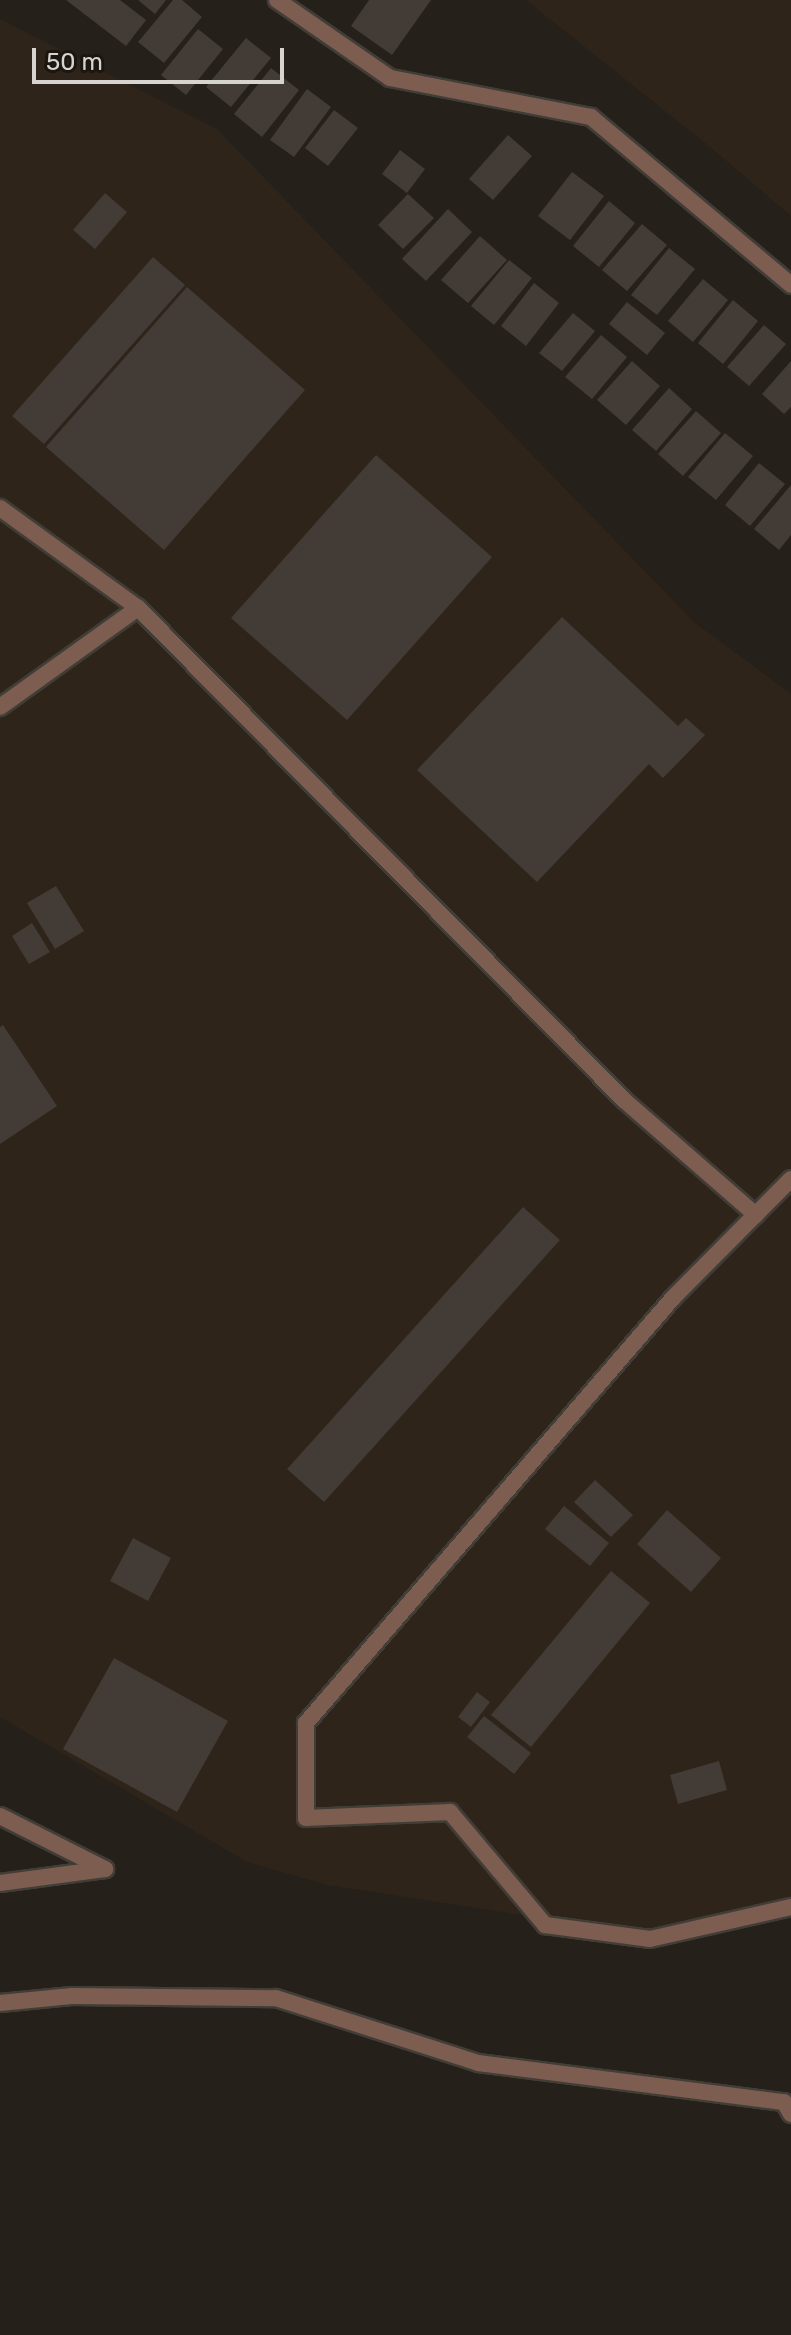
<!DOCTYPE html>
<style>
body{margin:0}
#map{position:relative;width:791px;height:2335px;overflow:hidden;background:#25201a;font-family:Rubik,sans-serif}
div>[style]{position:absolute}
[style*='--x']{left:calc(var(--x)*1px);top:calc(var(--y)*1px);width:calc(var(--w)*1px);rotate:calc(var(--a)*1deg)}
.built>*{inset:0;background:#2e2419}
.building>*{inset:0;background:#433c36}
.roads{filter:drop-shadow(2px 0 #413d37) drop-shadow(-2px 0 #413d37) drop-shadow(0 2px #413d37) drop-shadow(0 -2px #413d37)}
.lane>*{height:16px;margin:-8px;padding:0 8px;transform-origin:8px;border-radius:8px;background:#7d5d50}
.street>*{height:16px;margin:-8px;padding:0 8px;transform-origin:8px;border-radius:8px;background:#7d5d50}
span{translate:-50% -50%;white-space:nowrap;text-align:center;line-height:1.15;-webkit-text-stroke:6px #1c1611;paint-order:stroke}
.scale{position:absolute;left:32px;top:48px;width:252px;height:36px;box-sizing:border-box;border:4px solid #d7d3cf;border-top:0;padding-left:10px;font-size:24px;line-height:28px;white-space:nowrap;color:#d7d3cf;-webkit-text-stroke:6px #1c1611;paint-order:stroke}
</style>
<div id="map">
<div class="built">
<i style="clip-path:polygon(526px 0,791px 0,791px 216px,704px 142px)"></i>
<i style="clip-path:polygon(0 19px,217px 129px,695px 623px,791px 694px,791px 1899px,685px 1932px,637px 1933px,328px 1885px,247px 1862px,0 1717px)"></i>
</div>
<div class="building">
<i style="clip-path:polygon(66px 0,120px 0,146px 20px,126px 46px)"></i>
<i style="clip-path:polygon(138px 0,166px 0,155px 14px)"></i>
<i style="clip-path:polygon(173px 0,182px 0,202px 17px,164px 63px,138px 42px)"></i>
<i style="clip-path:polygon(369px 0,431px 0,392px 55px,351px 26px)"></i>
<i style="clip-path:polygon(198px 29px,223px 49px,186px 95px,161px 75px)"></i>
<i style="clip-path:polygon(246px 38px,271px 58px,231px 107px,206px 87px)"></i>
<i style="clip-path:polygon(271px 68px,299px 90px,262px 137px,234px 114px)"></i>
<i style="clip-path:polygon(307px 89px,331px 107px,294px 157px,270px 140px)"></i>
<i style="clip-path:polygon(334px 110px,358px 128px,328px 166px,305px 148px)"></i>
<i style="clip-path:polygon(508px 135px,532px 156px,493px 200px,469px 179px)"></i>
<i style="clip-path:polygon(400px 150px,425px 169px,407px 193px,382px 174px)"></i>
<i style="clip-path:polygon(572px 172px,604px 196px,570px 240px,538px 216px)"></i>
<i style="clip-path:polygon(105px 193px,127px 212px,95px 249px,73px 230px)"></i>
<i style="clip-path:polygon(408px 194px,434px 218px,403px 249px,378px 225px)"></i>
<i style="clip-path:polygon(609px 201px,635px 223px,599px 267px,573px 246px)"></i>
<i style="clip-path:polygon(448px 209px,472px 232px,426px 281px,402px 259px)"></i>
<i style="clip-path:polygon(642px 224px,667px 245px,627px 291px,602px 270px)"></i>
<i style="clip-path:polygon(480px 236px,507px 260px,468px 303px,441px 280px)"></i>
<i style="clip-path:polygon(669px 248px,695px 269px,657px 315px,631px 295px)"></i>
<i style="clip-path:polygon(153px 257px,185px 285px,44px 444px,12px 416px)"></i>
<i style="clip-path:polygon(509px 260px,532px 278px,494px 325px,471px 306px)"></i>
<i style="clip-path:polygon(703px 279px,728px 300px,693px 342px,668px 321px)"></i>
<i style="clip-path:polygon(534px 283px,559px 303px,526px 346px,501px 326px)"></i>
<i style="clip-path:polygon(187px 287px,305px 390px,164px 550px,46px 447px)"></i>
<i style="clip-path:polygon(733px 300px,758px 321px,723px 364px,698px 343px)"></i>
<i style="clip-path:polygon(627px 302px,665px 333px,647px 355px,609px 324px)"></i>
<i style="clip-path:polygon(573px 313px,595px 331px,562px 371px,539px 353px)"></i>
<i style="clip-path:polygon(764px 325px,786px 344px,749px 386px,727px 367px)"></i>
<i style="clip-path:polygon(601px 335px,627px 357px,592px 399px,565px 377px)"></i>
<i style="clip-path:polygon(632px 361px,660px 386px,626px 425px,597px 400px)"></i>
<i style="clip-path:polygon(791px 361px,791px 407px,784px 414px,762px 394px)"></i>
<i style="clip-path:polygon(669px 388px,692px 409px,656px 451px,632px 430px)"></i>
<i style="clip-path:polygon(696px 411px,721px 433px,683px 476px,658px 454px)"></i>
<i style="clip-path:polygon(725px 433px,753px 456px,716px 500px,688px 477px)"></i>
<i style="clip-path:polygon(376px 455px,492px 557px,347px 720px,231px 618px)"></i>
<i style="clip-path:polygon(759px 463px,785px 484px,750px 526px,725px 505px)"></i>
<i style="clip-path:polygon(791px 485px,791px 535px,779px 550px,754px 529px)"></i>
<i style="clip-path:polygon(562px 617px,678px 726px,686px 718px,705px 735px,663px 778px,649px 764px,537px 882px,417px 770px)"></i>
<i style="clip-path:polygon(56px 886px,84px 931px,55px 949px,27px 903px)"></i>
<i style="clip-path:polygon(32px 923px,50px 952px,29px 964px,12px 936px)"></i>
<i style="clip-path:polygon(3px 1025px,57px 1106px,0 1144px,0 1027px)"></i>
<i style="clip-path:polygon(523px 1207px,560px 1240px,324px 1502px,287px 1469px)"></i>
<i style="clip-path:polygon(595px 1480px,633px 1515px,611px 1537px,574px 1502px)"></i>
<i style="clip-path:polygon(564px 1506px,609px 1543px,590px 1566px,545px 1529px)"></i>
<i style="clip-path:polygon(667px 1510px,721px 1558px,691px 1592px,637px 1544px)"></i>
<i style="clip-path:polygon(133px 1538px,171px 1558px,148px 1601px,110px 1581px)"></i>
<i style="clip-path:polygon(611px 1571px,650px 1603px,531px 1747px,491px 1715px)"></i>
<i style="clip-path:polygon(114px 1658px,228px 1721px,177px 1812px,63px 1749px)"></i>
<i style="clip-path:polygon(477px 1692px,490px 1702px,471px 1727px,458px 1717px)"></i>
<i style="clip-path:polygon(484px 1716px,531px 1753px,514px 1774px,467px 1737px)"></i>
<i style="clip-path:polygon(719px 1761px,727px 1790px,678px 1804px,670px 1775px)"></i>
</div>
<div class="roads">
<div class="lane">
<i style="--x:0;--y:508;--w:170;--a:35.9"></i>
<i style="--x:138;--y:608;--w:692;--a:45.35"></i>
<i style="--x:624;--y:1100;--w:175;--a:41.1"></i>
<i style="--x:0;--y:707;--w:170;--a:-35.7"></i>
<i style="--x:791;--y:1179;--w:169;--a:134.8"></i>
<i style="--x:672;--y:1299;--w:560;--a:130.8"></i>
<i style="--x:306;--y:1723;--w:95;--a:90"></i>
<i style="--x:306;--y:1818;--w:144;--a:-2.4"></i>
<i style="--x:450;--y:1812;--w:148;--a:49.9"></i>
<i style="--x:545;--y:1925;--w:106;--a:7.6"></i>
<i style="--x:650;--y:1939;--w:145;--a:-12.8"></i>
</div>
<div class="street">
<i style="--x:277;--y:0;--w:137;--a:34.6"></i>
<i style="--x:390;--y:78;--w:205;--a:11"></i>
<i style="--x:591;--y:117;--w:261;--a:40"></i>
<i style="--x:0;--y:1816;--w:118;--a:26.8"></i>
<i style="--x:0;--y:1883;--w:106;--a:-7.6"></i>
<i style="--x:0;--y:2003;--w:72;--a:-5.6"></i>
<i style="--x:72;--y:1996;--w:204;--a:0.6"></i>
<i style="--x:276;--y:1998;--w:212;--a:17.8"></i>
<i style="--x:478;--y:2063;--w:308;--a:7.3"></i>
<i style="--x:784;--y:2102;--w:14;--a:60"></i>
</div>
</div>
<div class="scale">50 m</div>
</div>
